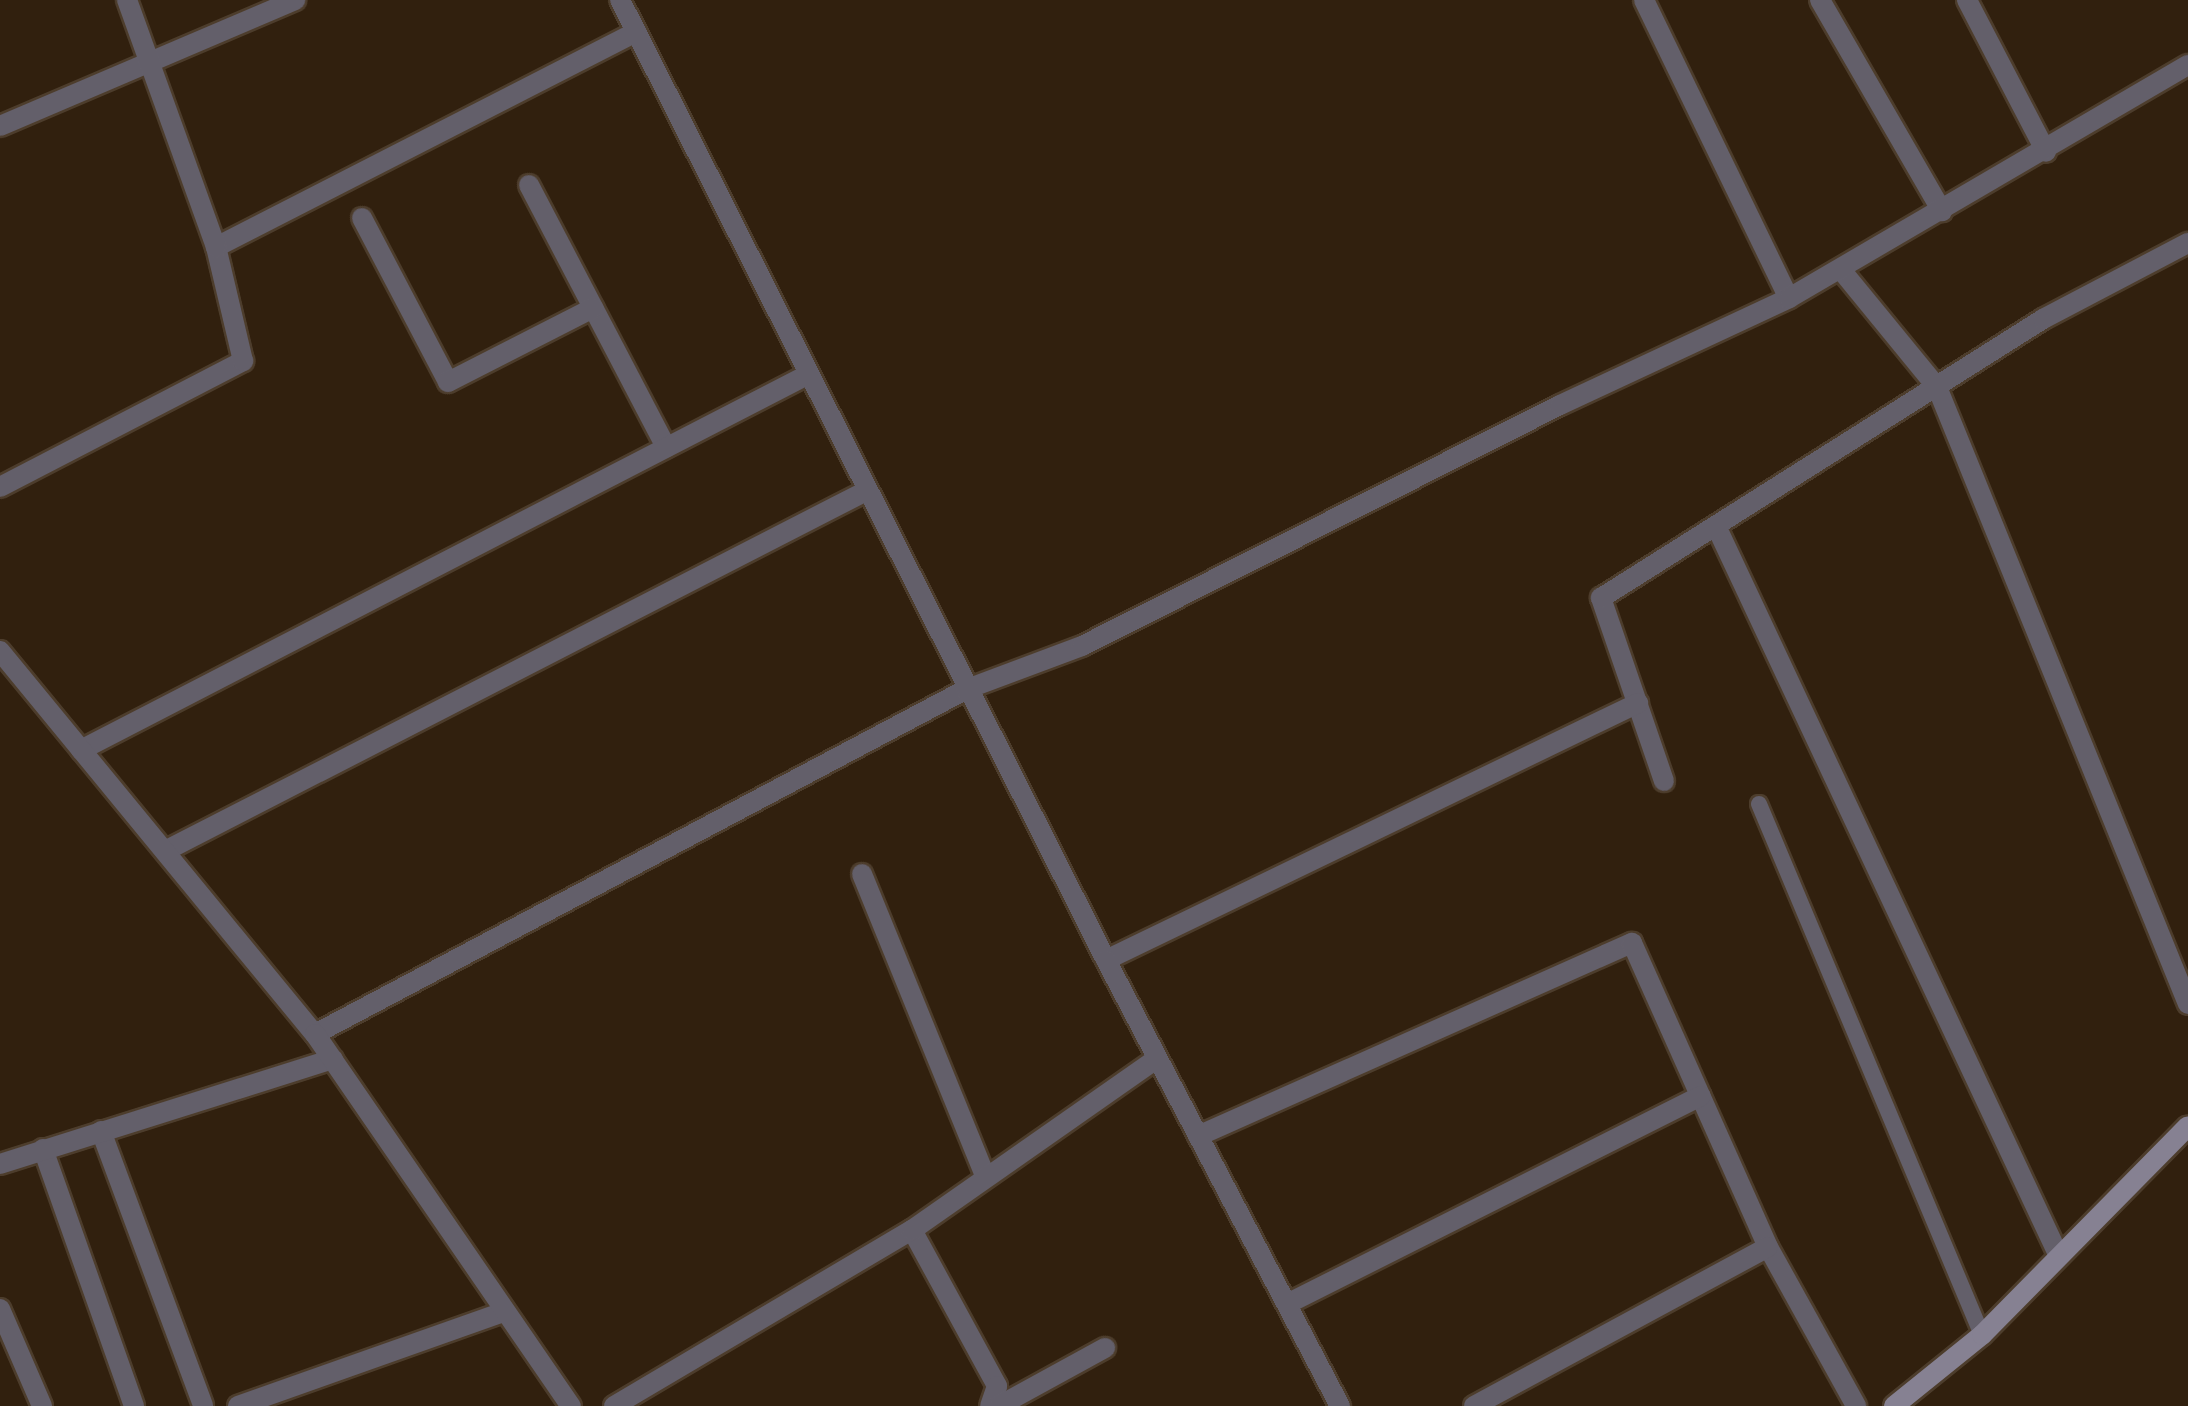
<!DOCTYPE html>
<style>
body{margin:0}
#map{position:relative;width:2188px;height:1406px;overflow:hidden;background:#31200e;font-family:"DejaVu Sans",sans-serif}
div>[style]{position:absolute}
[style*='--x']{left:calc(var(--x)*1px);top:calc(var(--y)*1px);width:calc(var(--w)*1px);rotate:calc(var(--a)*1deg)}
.roads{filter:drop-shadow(2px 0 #4d3d2c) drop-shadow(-2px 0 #4d3d2c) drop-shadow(0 2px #4d3d2c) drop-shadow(0 -2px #4d3d2c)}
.service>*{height:16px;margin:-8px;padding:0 8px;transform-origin:8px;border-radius:8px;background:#635f6a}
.minor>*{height:20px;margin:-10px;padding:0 10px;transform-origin:10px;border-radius:10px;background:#635f6a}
.tertiary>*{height:20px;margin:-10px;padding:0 10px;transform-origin:10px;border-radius:10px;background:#635f6a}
.secondary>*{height:20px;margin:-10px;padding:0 10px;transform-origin:10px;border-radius:10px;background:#868192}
span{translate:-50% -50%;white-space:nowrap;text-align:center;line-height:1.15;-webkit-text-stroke:8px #31200e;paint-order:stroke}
</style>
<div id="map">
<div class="roads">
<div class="service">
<i style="--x:1759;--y:804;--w:576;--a:67.22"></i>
</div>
<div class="minor">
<i style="--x:1644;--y:0;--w:331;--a:64.1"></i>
<i style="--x:1820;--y:0;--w:244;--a:60"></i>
<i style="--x:1967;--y:0;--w:171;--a:62.5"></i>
<i style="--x:0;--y:126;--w:321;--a:-23.1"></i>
<i style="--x:529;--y:185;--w:296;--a:62.4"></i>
<i style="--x:362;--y:218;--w:185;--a:62.3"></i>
<i style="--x:448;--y:382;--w:163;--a:-27"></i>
<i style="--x:216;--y:247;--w:472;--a:-27.1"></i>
<i style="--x:1842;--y:271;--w:150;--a:50.7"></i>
<i style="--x:1937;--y:387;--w:666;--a:67.86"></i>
<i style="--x:0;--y:487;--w:274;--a:-27.4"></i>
<i style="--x:243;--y:361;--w:117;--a:-103.3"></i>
<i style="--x:216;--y:247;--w:263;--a:-109.8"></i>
<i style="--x:1717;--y:528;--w:802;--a:64.84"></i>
<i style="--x:81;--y:750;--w:817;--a:-27.32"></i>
<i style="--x:1664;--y:781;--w:194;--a:-109"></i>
<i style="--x:1601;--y:598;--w:523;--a:-32.26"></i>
<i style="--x:2043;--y:319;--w:164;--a:-27.7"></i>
<i style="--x:165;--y:851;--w:788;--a:-27.18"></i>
<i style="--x:862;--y:874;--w:325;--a:67.8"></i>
<i style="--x:1106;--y:960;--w:591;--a:-25.78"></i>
<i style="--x:315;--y:1034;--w:738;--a:-27.89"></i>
<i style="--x:967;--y:689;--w:123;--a:-20.5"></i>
<i style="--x:1082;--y:646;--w:535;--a:-26.76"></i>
<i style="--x:1560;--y:405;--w:253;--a:-25"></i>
<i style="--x:1789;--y:298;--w:462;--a:-30.3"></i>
<i style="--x:101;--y:1131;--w:293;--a:69.6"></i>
<i style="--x:1198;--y:1136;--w:475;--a:-24"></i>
<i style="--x:1632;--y:943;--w:333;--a:65.9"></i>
<i style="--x:1768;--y:1247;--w:182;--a:61"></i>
<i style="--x:43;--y:1149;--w:273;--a:70.5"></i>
<i style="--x:0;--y:1164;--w:349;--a:-17.5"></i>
<i style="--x:912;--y:1230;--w:178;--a:61.4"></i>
<i style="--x:997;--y:1386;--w:21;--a:109"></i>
<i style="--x:1287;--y:1304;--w:463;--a:-26.7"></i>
<i style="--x:0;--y:1309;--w:106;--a:66.6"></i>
<i style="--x:238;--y:1406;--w:282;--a:-19.5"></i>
<i style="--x:614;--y:1406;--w:346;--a:-30.6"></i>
<i style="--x:912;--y:1230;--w:298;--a:-35"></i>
<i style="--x:999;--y:1406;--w:121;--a:-28.7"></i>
<i style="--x:1474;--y:1406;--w:334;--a:-28.4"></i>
</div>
<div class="tertiary">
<i style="--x:620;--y:0;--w:1076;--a:63.15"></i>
<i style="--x:1106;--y:960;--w:504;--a:62.32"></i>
<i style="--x:0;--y:651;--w:496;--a:50.6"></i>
<i style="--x:315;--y:1034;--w:452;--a:55.5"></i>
</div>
<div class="secondary">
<i style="--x:1894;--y:1406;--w:113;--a:-38.9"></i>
<i style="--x:1982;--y:1335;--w:293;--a:-45.4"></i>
</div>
</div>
</div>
